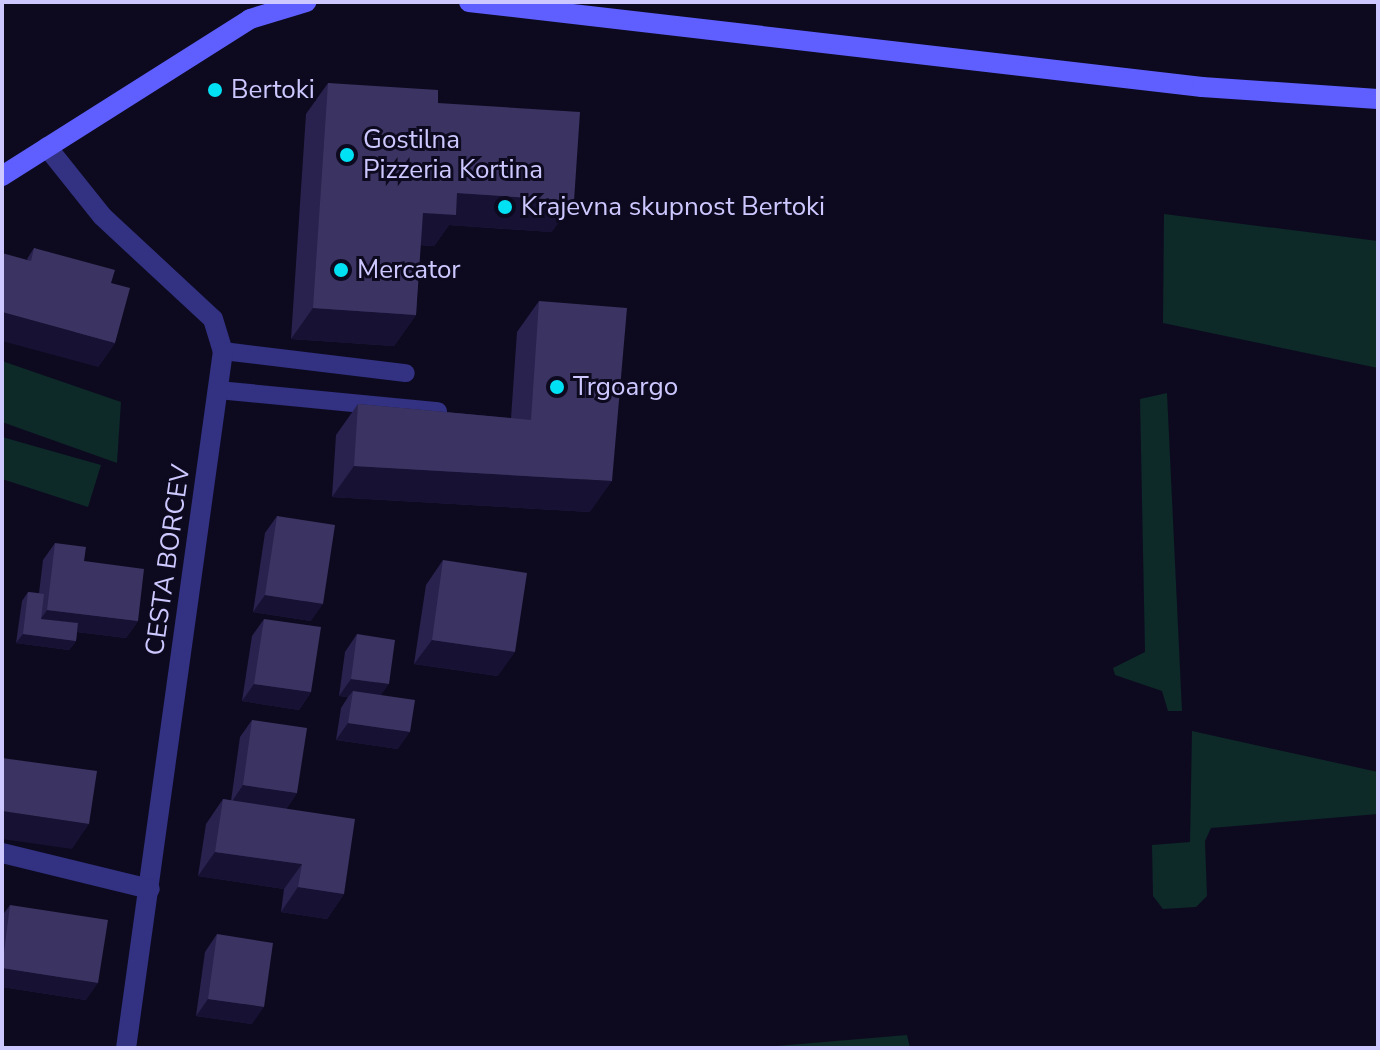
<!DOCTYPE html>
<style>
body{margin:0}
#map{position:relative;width:1380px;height:1050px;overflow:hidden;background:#0d0a1f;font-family:"Nunito Sans",sans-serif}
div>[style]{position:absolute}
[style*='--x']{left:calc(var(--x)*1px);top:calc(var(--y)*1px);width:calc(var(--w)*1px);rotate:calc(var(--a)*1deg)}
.green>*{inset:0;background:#0d2928}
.lane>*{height:18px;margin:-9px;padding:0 9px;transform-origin:9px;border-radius:9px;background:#323182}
.street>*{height:20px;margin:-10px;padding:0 10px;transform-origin:10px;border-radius:10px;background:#323182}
.secondary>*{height:20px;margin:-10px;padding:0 10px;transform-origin:10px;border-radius:10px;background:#5f5fff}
.wall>*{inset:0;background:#29224e}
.shaded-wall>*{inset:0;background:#171133}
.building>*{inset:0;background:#3b3361}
.dots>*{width:22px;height:22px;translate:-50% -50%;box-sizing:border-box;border:4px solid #0d0a1f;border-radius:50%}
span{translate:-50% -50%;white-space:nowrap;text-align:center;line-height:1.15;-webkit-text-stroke:6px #0d0a1f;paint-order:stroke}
.poi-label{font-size:26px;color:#cdc8ff}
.left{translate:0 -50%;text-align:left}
.street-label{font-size:26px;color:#cdc8ff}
.frame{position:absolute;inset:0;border:4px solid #cdc8ff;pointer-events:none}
</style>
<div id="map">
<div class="green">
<i style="clip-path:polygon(1164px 214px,1378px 241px,1378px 368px,1163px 323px)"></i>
<i style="clip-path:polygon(2px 361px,121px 402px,117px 463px,2px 422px)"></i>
<i style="clip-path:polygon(1167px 393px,1182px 711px,1168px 711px,1162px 691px,1115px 675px,1113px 668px,1145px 652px,1140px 399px)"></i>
<i style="clip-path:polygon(2px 437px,101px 465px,88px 507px,2px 479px)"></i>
<i style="clip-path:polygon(1192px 731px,1378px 772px,1378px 814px,1211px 828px,1205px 841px,1207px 896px,1196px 907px,1163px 909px,1153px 896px,1152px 845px,1190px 842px)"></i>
<i style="clip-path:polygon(907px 1035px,910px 1048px,753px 1048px)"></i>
</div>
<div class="lane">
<i style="--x:223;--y:351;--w:184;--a:6.9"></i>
<i style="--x:218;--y:390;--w:221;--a:5.5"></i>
</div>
<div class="street">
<i style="--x:47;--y:147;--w:88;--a:51.4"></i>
<i style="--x:102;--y:216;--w:151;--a:42.9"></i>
<i style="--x:213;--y:319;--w:34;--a:73"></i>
<i style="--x:223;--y:351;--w:704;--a:97.92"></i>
<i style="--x:2;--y:853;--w:152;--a:13.7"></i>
</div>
<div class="secondary">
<i style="--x:469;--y:2;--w:738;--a:6.61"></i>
<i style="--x:1202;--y:87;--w:176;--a:3.9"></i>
<i style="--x:2;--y:176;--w:294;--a:-32.3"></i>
<i style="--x:250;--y:19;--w:59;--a:-16.9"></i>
</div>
<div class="wall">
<i style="clip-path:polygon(328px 83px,438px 103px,552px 232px,449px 225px,434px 246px,420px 245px,416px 315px,394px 346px,291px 339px,306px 114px)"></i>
<i style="clip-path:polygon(34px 248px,111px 283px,115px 343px,98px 367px,27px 259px)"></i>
<i style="clip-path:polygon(539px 301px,590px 512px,332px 497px,336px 435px,358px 404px,511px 418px,517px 332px)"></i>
<i style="clip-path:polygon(277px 516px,311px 621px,253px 612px,265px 533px)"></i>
<i style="clip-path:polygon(55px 543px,84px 561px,138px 621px,126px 638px,77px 632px,76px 641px,69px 650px,16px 643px,22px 601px,28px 592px,39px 593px,43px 560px)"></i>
<i style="clip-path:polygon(443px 560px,498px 676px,414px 664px,426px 585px)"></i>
<i style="clip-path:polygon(264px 619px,311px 692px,299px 710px,242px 701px,252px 636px)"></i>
<i style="clip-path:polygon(357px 634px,381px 695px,398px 749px,336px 740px,341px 708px,348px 697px,339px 696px,345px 652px)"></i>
<i style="clip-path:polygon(252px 720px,297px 793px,286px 809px,344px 894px,327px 919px,281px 912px,284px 889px,198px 876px,206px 824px,223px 799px,231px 801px,240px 737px)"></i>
<i style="clip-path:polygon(10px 905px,86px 1000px,2px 987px,2px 916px)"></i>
<i style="clip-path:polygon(217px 934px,252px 1024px,196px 1016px,205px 952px)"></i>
</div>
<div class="shaded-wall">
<i style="clip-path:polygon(457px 193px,574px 201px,552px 232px,449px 225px,434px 246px,401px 244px,423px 213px)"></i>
<i style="clip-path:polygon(313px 308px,416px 315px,394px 346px,291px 339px)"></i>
<i style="clip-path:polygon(2px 312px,115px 343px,98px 367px,2px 341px)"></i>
<i style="clip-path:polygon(354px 466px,612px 481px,590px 512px,332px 497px)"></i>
<i style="clip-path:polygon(265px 595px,323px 604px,311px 621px,253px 612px)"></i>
<i style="clip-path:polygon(47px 610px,138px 621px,126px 638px,35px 627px)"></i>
<i style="clip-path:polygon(23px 634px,76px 641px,69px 650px,16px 643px)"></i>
<i style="clip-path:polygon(432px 640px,515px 652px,498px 676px,414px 664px)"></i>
<i style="clip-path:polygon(351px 679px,389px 684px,377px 701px,353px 691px,348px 697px,339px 696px)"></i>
<i style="clip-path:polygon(254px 684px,311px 692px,299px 710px,242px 701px)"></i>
<i style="clip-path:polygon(348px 723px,410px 732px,398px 749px,336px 740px)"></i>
<i style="clip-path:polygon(243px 785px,297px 793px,285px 810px,231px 803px)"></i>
<i style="clip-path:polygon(2px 811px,89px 824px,72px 849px,2px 839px)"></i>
<i style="clip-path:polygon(215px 852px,302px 864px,284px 889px,198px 876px)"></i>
<i style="clip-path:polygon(298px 887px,344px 894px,327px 919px,281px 912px)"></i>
<i style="clip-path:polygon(2px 968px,98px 983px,86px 1000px,2px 987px)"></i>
<i style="clip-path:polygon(208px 999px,264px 1007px,252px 1024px,196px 1016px)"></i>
</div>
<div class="building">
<i style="clip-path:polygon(328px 83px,438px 90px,438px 103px,580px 112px,574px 201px,457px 193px,456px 215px,423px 213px,416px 315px,313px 308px)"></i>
<i style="clip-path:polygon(34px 248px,115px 270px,111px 283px,130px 288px,115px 343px,2px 312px,2px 253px,31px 261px)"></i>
<i style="clip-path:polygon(539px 301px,627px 308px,612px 481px,354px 466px,358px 404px,531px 420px)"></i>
<i style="clip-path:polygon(277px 516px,335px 525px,323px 604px,265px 595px)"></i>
<i style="clip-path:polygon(55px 543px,86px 547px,84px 561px,144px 569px,138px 621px,47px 610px)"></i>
<i style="clip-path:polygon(443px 560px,527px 573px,515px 652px,432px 640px)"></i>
<i style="clip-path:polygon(28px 592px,44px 594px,41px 619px,78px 623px,76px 641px,23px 634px)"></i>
<i style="clip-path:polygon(264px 619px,321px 627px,311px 692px,254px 684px)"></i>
<i style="clip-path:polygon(357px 634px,395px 640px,389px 684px,351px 679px)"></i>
<i style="clip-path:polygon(353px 691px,415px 700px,410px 732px,348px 723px)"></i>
<i style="clip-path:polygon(252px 720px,307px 728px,297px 793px,243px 785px)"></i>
<i style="clip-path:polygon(2px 758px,97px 771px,89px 824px,2px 811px)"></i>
<i style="clip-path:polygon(223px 799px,355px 819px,344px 894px,298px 887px,302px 864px,215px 852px)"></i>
<i style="clip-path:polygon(10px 905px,108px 920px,98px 983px,2px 968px)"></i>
<i style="clip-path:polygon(217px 934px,273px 943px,264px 1007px,208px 999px)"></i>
</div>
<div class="dots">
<i style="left:215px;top:90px;background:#00e1f3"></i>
<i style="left:347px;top:155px;background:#00e1f3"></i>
<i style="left:505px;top:207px;background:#00e1f3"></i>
<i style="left:341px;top:270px;background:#00e1f3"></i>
<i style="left:557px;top:387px;background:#00e1f3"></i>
</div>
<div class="poi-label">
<span class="left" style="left:231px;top:90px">Bertoki</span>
<span class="left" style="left:363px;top:155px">Gostilna<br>Pizzeria Kortina</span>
<span class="left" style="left:521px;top:207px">Krajevna skupnost Bertoki</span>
<span class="left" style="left:357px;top:270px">Mercator</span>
<span class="left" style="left:573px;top:387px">Trgoargo</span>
</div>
<div class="street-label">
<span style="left:168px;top:560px;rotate:-82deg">CESTA BORCEV</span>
</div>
<div class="frame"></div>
</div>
